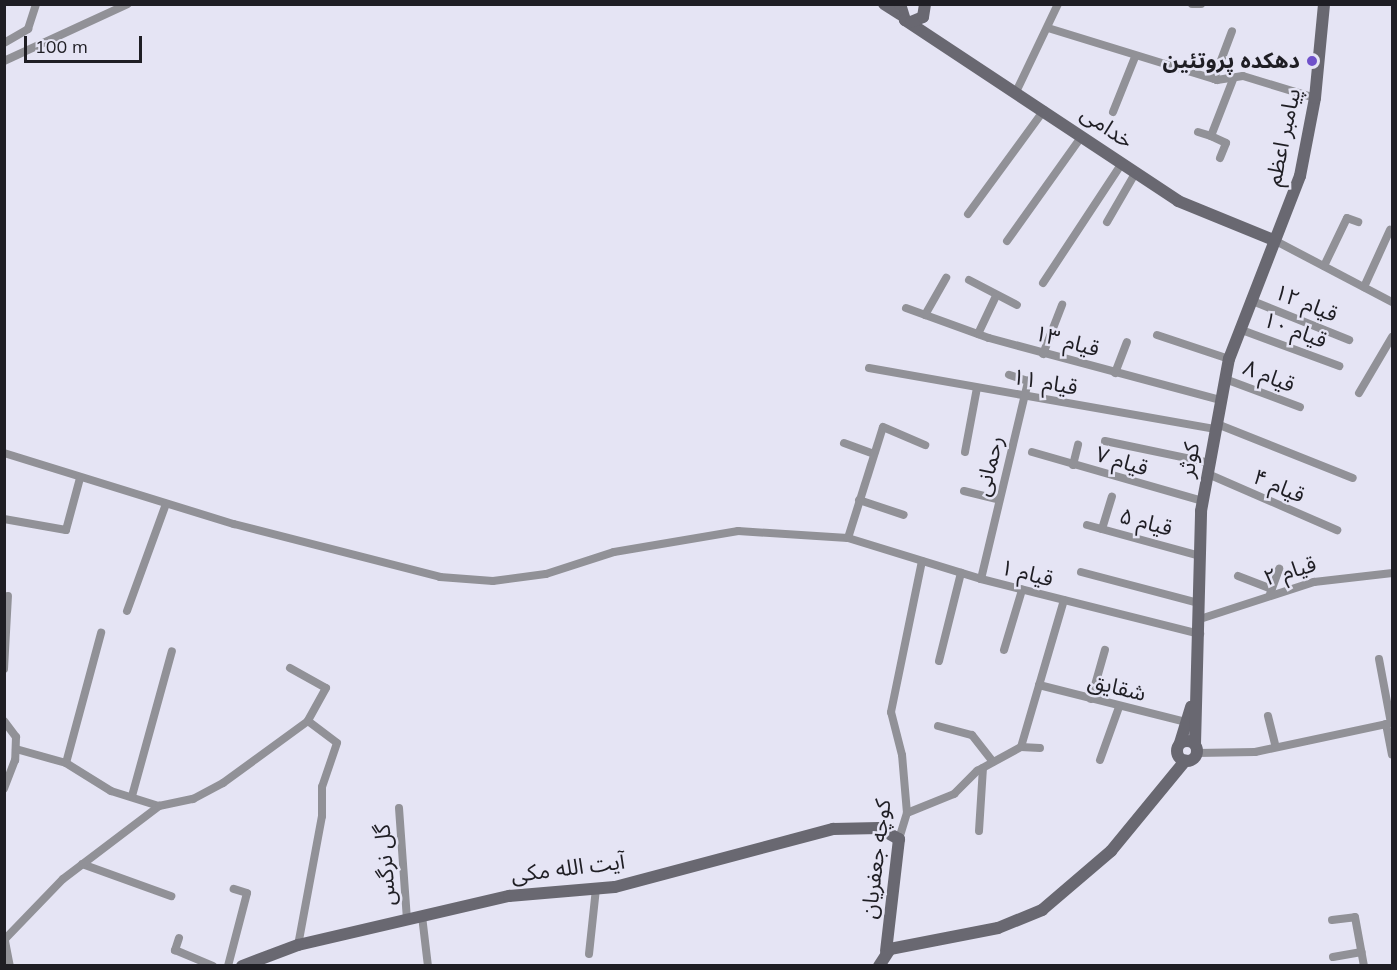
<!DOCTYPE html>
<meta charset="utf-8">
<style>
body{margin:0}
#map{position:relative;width:1397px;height:970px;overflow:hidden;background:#e5e4f4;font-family:Mulish,"Noto Sans Arabic",sans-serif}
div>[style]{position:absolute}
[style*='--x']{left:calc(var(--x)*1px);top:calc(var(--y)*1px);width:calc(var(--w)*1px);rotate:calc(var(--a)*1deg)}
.street>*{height:8px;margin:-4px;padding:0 4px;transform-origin:4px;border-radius:4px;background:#919197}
.secondary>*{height:12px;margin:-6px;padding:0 6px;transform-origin:6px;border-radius:6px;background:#696871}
.secondary>.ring{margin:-6px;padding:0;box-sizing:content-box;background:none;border:12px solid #696871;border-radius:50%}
.dots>*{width:16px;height:16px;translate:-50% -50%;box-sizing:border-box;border:3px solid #e5e4f4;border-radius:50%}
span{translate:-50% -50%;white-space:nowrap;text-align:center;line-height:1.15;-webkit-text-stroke:5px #e5e4f4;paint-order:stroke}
.poi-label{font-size:22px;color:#1f1e24;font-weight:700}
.right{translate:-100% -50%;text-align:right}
.street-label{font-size:22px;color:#1f1e24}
.frame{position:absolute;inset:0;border:6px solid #1f1e24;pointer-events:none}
.scale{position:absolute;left:24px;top:36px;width:118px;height:27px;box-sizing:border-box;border:3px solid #1f1e24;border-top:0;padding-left:8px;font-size:18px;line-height:21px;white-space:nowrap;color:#1f1e24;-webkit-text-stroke:4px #e5e4f4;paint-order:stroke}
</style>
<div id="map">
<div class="street">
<i style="--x:1192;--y:4;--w:9;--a:0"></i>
<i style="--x:1048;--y:28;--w:177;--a:17.1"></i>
<i style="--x:1217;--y:80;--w:26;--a:-9"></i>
<i style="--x:1243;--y:76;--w:75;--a:17"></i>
<i style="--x:4;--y:43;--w:28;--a:-30"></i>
<i style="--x:28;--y:29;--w:26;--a:-72"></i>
<i style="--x:4;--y:61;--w:136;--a:-24.7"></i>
<i style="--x:1214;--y:79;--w:51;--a:-69.4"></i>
<i style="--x:1016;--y:92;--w:98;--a:-64.5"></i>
<i style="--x:1113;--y:112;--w:59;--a:-68.2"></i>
<i style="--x:1198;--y:132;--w:14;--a:17"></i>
<i style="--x:1220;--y:158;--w:16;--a:-68"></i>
<i style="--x:1226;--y:143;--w:17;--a:-155"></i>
<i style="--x:1211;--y:136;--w:63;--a:-68.7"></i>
<i style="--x:968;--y:214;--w:129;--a:-53.8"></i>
<i style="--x:1107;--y:222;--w:58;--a:-59.9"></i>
<i style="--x:1272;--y:239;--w:136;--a:27.7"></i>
<i style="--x:1007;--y:241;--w:129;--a:-54.5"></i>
<i style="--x:1324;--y:266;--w:53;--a:-64.4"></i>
<i style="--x:1347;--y:218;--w:12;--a:20"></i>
<i style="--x:969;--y:280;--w:54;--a:27.5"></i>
<i style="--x:1043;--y:283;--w:144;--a:-56.6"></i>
<i style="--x:1364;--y:287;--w:63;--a:-65.5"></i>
<i style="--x:1250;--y:300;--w:107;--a:22"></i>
<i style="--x:906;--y:308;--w:88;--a:19.9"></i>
<i style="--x:989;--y:338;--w:240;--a:15"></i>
<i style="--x:925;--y:315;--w:43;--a:-60.4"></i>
<i style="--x:1239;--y:329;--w:107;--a:20.3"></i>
<i style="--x:978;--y:334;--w:42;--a:-64.7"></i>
<i style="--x:1157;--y:335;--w:76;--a:18.4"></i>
<i style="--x:1043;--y:354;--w:53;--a:-68.8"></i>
<i style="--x:869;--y:368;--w:352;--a:10"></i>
<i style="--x:1115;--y:373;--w:33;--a:-69"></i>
<i style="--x:1225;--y:379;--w:80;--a:20.5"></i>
<i style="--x:1359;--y:393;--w:65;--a:-59.5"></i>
<i style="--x:1217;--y:424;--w:146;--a:21.7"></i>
<i style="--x:1105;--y:441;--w:107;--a:11.8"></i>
<i style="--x:844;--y:443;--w:32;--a:20"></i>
<i style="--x:965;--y:452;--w:65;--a:-79.4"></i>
<i style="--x:1032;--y:452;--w:178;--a:16"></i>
<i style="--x:4;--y:453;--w:241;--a:17.2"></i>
<i style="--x:234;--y:524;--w:213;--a:14.4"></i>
<i style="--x:440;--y:577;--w:53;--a:4.3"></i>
<i style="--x:493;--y:581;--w:53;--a:-7.5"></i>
<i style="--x:546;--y:574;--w:71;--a:-17.9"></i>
<i style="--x:614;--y:552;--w:126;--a:-9.6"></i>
<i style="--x:738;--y:531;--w:110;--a:3.6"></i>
<i style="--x:848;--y:538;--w:139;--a:17.1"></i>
<i style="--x:981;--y:579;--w:226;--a:14.1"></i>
<i style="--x:1073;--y:465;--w:21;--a:-76"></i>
<i style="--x:1208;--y:474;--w:141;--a:23.5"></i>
<i style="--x:964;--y:491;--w:36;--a:14"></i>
<i style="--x:859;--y:500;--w:47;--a:18.4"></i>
<i style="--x:4;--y:519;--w:63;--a:10.1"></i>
<i style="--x:66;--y:530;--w:54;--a:-74.9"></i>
<i style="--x:1087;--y:525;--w:114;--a:15.3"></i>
<i style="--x:1102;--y:529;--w:34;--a:-73"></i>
<i style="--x:848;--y:538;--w:116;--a:-72.5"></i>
<i style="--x:883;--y:427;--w:46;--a:23.2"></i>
<i style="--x:1081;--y:572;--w:121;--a:14.8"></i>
<i style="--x:1238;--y:576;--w:36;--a:21"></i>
<i style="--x:981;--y:579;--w:204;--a:-76.6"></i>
<i style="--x:1028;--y:381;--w:20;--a:-162"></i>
<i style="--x:1270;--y:594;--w:27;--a:-70"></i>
<i style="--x:127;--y:611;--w:114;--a:-70"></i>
<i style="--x:1200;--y:619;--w:120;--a:-18"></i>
<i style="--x:1314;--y:582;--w:79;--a:-6.6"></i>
<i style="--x:1004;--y:650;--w:63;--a:-73.3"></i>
<i style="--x:1379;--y:659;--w:65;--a:79.4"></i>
<i style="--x:939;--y:661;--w:91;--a:-76"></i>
<i style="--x:290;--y:668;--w:41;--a:29.1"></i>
<i style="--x:326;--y:688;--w:38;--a:119"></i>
<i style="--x:4;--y:669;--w:73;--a:-86.9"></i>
<i style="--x:1039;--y:685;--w:152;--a:14.1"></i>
<i style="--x:1091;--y:699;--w:51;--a:-74.1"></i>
<i style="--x:1268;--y:716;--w:32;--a:76"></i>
<i style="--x:4;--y:721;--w:20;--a:53"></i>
<i style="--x:16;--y:737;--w:23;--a:92"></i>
<i style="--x:15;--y:760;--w:31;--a:111"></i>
<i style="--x:1386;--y:724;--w:31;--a:79"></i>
<i style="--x:938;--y:726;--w:35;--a:15"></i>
<i style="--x:972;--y:735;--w:34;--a:52"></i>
<i style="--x:1021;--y:747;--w:19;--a:3"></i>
<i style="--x:16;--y:749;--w:52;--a:15.6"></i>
<i style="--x:66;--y:763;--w:53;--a:31.9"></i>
<i style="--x:111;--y:791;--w:50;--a:17.4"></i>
<i style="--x:1197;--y:753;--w:58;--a:-1"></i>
<i style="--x:1255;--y:752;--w:140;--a:-12"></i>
<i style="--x:1100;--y:760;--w:56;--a:-70.3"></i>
<i style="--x:66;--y:763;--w:135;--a:-74.9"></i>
<i style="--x:132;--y:796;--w:150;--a:-74.6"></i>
<i style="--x:399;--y:808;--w:112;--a:85.9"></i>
<i style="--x:907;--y:813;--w:51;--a:-22"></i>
<i style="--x:954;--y:794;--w:33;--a:-45"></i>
<i style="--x:977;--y:771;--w:50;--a:-28.6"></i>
<i style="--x:1021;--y:747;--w:153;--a:-73.7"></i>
<i style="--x:979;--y:831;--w:63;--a:-86.4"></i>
<i style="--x:899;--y:839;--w:27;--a:-73"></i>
<i style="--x:907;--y:813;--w:58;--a:-94.9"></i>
<i style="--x:902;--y:755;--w:44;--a:-104.3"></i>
<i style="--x:891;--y:712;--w:154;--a:-78.4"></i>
<i style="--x:82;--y:864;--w:95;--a:19.8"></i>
<i style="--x:422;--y:916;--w:50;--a:83.2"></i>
<i style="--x:1332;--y:920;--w:23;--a:-7"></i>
<i style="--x:1355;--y:917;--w:50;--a:79.6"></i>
<i style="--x:4;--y:936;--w:31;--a:79"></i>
<i style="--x:179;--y:938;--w:13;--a:108"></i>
<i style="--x:175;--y:950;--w:41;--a:22.8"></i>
<i style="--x:5;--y:939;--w:83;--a:-46"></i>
<i style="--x:63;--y:879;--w:121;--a:-37.2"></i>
<i style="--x:159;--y:806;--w:35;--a:-12"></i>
<i style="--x:193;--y:799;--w:34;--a:-28"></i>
<i style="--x:223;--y:783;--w:105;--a:-36.1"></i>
<i style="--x:308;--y:721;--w:36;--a:37"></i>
<i style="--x:337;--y:743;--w:46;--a:108.8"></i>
<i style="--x:322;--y:787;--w:29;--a:90"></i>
<i style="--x:322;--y:816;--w:131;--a:100.5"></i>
<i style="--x:589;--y:954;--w:65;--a:-83.9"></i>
<i style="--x:1333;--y:957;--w:29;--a:-10"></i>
<i style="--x:228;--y:966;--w:75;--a:-75.4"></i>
<i style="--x:247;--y:893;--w:14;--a:-163"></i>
</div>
<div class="secondary">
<i style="--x:884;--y:4;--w:19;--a:32"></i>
<i style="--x:900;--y:4;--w:17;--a:73"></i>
<i style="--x:905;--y:20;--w:328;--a:33.5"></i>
<i style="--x:1178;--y:201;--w:100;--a:22.2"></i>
<i style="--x:911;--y:22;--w:13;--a:-23"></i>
<i style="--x:923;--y:17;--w:13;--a:-81"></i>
<i class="ring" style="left:1177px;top:741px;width:8px;height:8px"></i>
<i style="--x:1180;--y:743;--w:38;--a:-73"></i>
<i style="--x:1195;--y:744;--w:233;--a:-88.5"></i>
<i style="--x:1201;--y:511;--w:155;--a:-79.6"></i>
<i style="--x:1229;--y:359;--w:196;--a:-68.8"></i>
<i style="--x:1300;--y:176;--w:79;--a:-79.1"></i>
<i style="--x:1315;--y:98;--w:94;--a:-84.5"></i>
<i style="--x:242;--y:966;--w:60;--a:-20.6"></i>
<i style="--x:298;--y:945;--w:217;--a:-13.1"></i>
<i style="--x:509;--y:896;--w:106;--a:-4.9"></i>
<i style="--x:615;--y:887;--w:226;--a:-14.9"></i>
<i style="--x:833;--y:829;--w:46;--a:-1.2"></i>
<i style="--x:879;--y:828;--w:23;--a:29"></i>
<i style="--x:899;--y:839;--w:113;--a:96.6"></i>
<i style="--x:879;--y:966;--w:20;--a:-57"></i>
<i style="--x:890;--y:949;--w:110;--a:-11"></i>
<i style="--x:998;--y:928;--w:48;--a:-22.2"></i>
<i style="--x:1042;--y:910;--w:91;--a:-40.5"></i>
<i style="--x:1111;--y:851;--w:117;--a:-50.6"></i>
</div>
<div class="dots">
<i style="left:1312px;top:61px;background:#6f51ca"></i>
</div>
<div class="poi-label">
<span class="right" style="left:1300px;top:61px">دهکده پروتئین</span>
</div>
<div class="street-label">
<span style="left:1107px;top:127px;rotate:34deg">خدامی</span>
<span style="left:1283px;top:137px;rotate:-78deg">پیامبر اعظم</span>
<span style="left:1306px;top:303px;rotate:22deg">قیام ۱۲</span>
<span style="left:1295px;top:330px;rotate:20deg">قیام ۱۰</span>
<span style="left:1067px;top:341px;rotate:15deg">قیام ۱۳</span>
<span style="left:1269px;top:376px;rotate:21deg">قیام ۸</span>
<span style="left:1045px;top:382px;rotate:10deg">قیام ۱۱</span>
<span style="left:1189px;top:460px;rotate:-80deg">کوثر</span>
<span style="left:1122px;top:461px;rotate:17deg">قیام ۷</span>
<span style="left:989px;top:466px;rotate:-76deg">رحمانی</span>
<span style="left:1279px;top:486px;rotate:23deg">قیام ۴</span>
<span style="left:1146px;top:522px;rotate:15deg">قیام ۵</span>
<span style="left:1290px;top:571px;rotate:-17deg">قیام ۲</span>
<span style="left:1027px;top:573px;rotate:14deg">قیام ۱</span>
<span style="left:1117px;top:687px;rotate:14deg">شقایق</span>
<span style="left:876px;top:859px;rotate:-83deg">کوچه جعفریان</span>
<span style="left:385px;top:865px;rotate:-94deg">گل نرگس</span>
<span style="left:568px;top:868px;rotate:-7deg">آیت الله مکی</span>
</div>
<div class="frame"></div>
<div class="scale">100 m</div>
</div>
